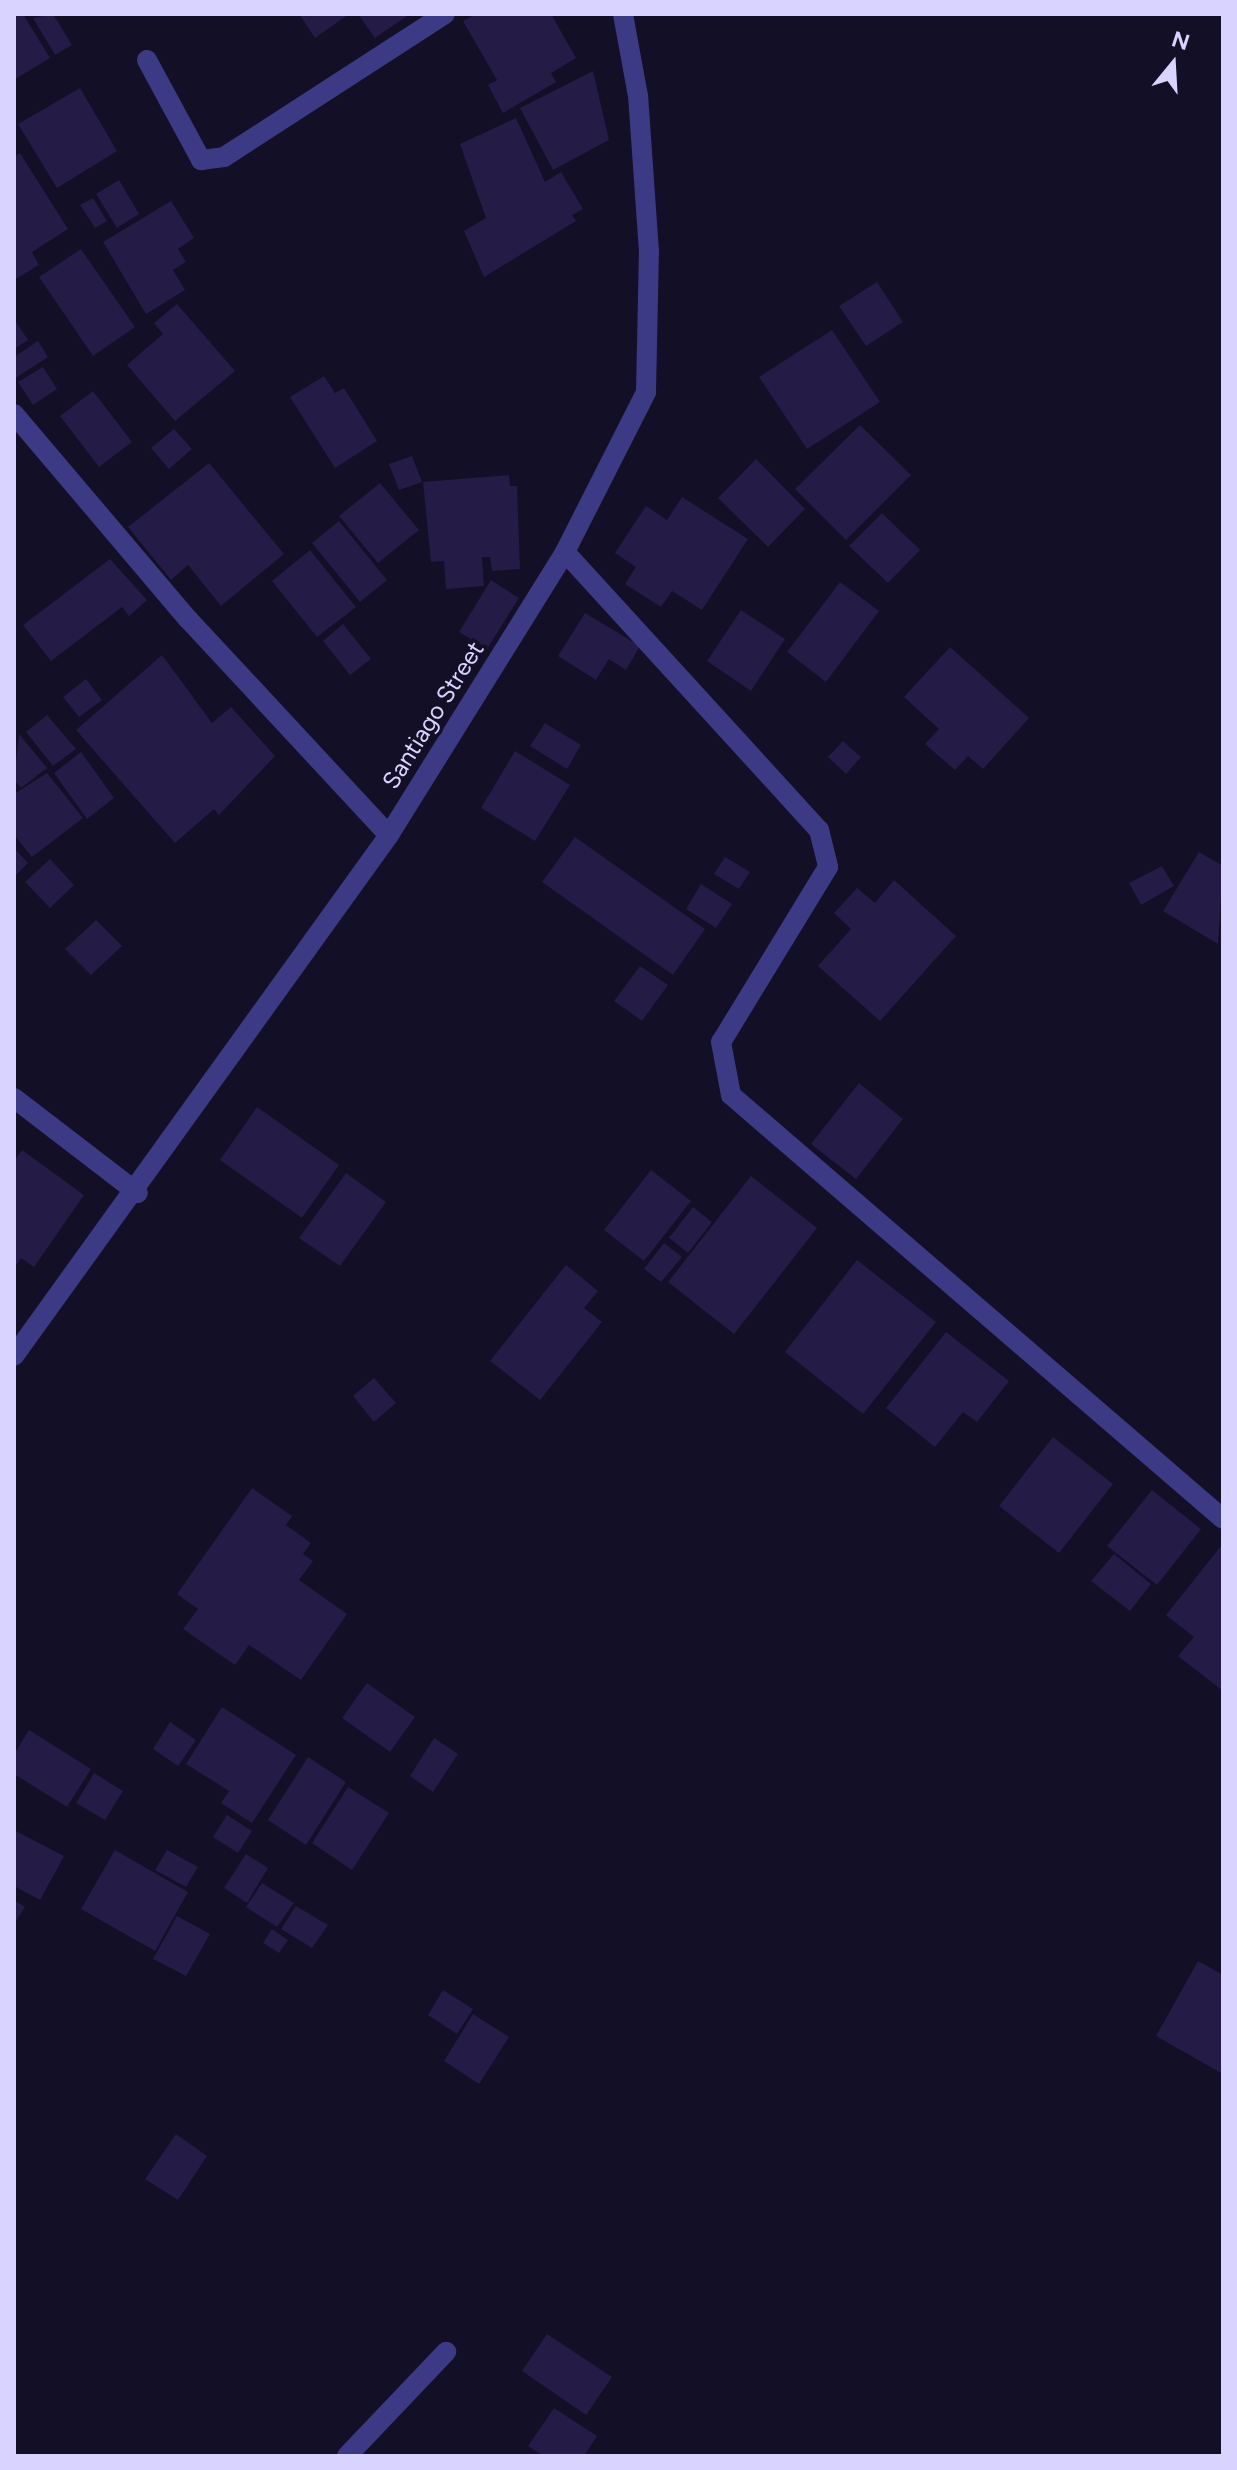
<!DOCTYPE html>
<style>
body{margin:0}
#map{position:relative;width:1237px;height:2470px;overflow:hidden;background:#130f26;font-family:Figtree,sans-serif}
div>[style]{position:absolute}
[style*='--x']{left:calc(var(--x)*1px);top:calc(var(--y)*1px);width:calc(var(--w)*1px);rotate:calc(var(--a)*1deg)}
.building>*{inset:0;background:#241b47}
.minor>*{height:20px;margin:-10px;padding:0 10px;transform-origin:10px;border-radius:10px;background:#3d3a85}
.tertiary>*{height:20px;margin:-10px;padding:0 10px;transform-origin:10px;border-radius:10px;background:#3d3a85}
span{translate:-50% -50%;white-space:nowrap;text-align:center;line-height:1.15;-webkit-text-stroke:7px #130f26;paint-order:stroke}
.street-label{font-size:24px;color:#d9d4ff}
.frame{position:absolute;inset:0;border:16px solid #d9d4ff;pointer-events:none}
.north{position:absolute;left:1133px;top:24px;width:80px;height:80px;-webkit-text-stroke:6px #130f26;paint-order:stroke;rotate:18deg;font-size:22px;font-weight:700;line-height:32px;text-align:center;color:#d9d4ff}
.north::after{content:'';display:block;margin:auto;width:28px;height:36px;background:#d9d4ff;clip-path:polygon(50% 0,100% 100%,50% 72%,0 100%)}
</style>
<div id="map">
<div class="building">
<i style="clip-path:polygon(14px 14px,23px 14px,50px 58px,14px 80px)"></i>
<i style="clip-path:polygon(53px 14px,72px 45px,55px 55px,33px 18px)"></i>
<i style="clip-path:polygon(299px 14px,349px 14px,315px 38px)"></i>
<i style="clip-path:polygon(358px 14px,410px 14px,375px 38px)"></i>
<i style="clip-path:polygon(476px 14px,551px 14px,576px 58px,551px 73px,556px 82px,503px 113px,488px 85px,497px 80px,463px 21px)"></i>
<i style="clip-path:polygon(593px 71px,609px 140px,553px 170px,520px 108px)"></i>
<i style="clip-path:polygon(80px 88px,117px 151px,57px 188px,18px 124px)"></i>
<i style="clip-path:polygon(516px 118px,545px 182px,561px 172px,583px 209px,572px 215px,576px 221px,484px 277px,464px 231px,486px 218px,460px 144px)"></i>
<i style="clip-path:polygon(20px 153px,68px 229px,32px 252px,39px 265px,14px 280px,14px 157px)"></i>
<i style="clip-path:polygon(119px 180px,139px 214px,117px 228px,96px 194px)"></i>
<i style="clip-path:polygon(93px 198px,107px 221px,95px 228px,80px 205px)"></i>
<i style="clip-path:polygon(171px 201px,194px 238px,178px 249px,186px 262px,173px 270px,185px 290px,146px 314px,103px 242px)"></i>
<i style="clip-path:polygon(81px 249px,135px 327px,93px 356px,39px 277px)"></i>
<i style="clip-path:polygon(877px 282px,903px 322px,866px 346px,839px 306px)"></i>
<i style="clip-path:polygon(177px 304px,235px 371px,175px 421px,127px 365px,163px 334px,154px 323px)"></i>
<i style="clip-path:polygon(14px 319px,28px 340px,14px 349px)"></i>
<i style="clip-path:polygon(832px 330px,880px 402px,807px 449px,759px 377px)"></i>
<i style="clip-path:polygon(38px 341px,48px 357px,14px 379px,14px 357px)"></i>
<i style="clip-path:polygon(43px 367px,57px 389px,33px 405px,18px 382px)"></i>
<i style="clip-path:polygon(324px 376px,335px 393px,344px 388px,377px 441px,335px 468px,290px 397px)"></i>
<i style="clip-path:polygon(93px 391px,132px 442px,99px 467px,60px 416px)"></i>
<i style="clip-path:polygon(860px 425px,911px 475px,846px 540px,795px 489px)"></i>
<i style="clip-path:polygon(174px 429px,192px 449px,169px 469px,151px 448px)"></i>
<i style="clip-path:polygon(412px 456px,422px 482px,399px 490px,389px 464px)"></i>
<i style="clip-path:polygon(756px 459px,805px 509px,768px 547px,718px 498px)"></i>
<i style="clip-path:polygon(209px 463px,284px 554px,221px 606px,188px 565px,171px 580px,128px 527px)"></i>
<i style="clip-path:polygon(509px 475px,510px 486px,517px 486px,520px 569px,492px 571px,490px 557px,482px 557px,484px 586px,446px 589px,444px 561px,431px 562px,423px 482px)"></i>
<i style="clip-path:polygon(380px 483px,419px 530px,378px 563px,339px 516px)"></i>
<i style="clip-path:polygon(682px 497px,748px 539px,702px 610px,672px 591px,661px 607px,625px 584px,636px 567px,615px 553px,646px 506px,667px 520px)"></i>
<i style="clip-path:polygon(882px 513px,920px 550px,888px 583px,849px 546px)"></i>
<i style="clip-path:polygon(339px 521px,387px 580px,360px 602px,312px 543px)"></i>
<i style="clip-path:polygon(310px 550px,356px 607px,317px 637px,272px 581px)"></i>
<i style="clip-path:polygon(110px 559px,147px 600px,129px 616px,122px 607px,51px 661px,23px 625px)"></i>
<i style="clip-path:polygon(491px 580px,519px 598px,487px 649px,459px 632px)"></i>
<i style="clip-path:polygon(840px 582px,879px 611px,826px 682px,787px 652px)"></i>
<i style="clip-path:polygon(741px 610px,785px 639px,751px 691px,707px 661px)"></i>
<i style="clip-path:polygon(585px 613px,640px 646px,626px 670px,609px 659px,596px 680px,558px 656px)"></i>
<i style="clip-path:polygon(343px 624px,371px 659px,350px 675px,323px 641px)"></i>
<i style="clip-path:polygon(950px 647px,1029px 718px,983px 769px,968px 756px,955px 770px,925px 744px,939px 729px,904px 697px)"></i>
<i style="clip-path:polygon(162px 655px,212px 723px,231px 707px,275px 756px,219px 815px,214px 809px,175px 843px,76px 730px)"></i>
<i style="clip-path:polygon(86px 679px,102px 700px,79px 717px,63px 697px)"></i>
<i style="clip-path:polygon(47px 715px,76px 749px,53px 766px,26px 732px)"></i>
<i style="clip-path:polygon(545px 723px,581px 745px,567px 769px,530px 746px)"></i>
<i style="clip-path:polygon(19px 734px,47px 768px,21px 788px,14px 780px)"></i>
<i style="clip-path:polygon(843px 741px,861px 757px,846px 774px,828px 757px)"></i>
<i style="clip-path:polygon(515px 751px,570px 785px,535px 841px,481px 808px)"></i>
<i style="clip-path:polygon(81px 752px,114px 798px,87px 819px,54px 773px)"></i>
<i style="clip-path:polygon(47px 773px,83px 818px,32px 857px,14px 835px,14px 794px)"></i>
<i style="clip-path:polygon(575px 837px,705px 929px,673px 975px,542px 882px)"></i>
<i style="clip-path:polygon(14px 848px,28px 863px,14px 877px)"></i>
<i style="clip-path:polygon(1199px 852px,1223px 866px,1218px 944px,1163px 911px)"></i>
<i style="clip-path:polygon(725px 857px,750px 872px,739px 889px,714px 874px)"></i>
<i style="clip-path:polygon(50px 859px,74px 885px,50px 908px,25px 882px)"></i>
<i style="clip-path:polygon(1162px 866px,1174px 886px,1141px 905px,1129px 883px)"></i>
<i style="clip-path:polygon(894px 880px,956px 936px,880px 1021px,818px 966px,851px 929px,834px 913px,857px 888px,875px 903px)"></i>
<i style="clip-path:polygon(701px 884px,732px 904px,716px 928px,686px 909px)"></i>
<i style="clip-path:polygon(96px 920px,122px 946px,91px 975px,65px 949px)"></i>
<i style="clip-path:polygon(640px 966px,668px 985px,642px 1021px,614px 1001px)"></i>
<i style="clip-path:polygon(859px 1083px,903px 1119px,856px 1179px,811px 1144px)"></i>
<i style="clip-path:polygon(257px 1107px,339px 1165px,302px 1218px,220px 1160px)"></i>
<i style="clip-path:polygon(22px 1150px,84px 1195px,34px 1267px,21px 1258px,14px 1268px,14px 1161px)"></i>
<i style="clip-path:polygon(651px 1170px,691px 1201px,644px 1261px,604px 1230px)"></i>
<i style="clip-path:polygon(346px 1173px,386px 1202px,340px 1266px,299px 1238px)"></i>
<i style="clip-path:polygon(751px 1176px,817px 1228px,734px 1334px,668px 1282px)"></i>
<i style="clip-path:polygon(693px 1207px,712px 1222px,688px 1253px,669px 1238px)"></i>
<i style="clip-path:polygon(664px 1243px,682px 1257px,661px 1282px,644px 1269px)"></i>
<i style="clip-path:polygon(857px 1260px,936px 1322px,863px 1414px,785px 1352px)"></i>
<i style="clip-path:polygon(566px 1265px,598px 1291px,584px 1308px,602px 1322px,540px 1400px,490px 1361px)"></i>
<i style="clip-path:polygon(946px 1332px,1009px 1381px,977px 1422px,963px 1412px,935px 1447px,886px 1408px)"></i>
<i style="clip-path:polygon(374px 1378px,396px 1403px,374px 1422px,353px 1396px)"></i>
<i style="clip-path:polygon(1053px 1437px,1113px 1484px,1059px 1553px,999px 1506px)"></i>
<i style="clip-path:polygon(252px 1488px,292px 1516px,286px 1525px,311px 1543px,303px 1554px,313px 1561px,299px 1580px,347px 1614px,301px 1680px,249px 1645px,235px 1665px,183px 1629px,198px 1609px,177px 1594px)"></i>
<i style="clip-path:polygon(1152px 1490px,1201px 1529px,1157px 1585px,1107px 1546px)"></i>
<i style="clip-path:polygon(1221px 1546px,1223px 1547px,1223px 1691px,1178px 1656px,1194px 1637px,1166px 1615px)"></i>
<i style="clip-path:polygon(1114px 1554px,1151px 1584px,1130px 1611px,1091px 1581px)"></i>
<i style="clip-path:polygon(367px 1683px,415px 1717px,390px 1752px,342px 1718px)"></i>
<i style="clip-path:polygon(222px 1707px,296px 1755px,252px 1823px,221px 1803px,229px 1791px,186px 1764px)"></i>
<i style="clip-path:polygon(170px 1722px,196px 1740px,178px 1766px,153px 1749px)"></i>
<i style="clip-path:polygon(29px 1730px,91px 1769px,67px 1807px,14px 1774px,14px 1754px)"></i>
<i style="clip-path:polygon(434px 1738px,458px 1754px,433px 1792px,410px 1776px)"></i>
<i style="clip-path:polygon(308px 1757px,346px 1782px,306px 1845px,268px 1820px)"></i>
<i style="clip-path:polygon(94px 1773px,123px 1791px,105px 1820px,76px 1803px)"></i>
<i style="clip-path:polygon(348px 1787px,389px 1813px,352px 1870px,312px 1843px)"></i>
<i style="clip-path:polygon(227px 1815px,252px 1831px,238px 1853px,213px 1837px)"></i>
<i style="clip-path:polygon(14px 1830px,64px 1856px,40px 1900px,14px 1886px)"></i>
<i style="clip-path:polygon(115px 1850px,188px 1892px,155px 1951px,81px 1909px)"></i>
<i style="clip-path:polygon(167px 1850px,198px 1867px,186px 1887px,155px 1870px)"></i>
<i style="clip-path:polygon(246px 1854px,268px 1868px,247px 1903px,224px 1888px)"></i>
<i style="clip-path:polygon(262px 1883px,294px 1903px,277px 1927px,246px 1907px)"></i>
<i style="clip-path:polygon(14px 1900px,25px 1907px,14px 1924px)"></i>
<i style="clip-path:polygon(296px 1906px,328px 1925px,312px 1948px,281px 1929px)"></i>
<i style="clip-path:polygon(177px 1916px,210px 1934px,186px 1976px,153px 1959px)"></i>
<i style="clip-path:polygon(272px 1929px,288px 1940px,279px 1953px,263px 1943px)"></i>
<i style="clip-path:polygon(1198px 1961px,1223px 1975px,1221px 2073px,1156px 2036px)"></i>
<i style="clip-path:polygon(443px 1990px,473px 2009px,457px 2034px,428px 2015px)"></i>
<i style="clip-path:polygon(473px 2014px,509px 2037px,479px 2084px,444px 2061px)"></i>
<i style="clip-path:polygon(176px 2134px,207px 2156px,178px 2200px,145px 2179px)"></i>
<i style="clip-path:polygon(547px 2334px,612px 2377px,586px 2415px,522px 2371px)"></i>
<i style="clip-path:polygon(554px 2408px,597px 2436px,584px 2456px,543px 2456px,528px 2446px)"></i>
</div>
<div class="minor">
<i style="--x:147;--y:60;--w:114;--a:61.6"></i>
<i style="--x:201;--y:160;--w:23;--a:-7"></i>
<i style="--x:224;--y:157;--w:263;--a:-32.9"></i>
<i style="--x:14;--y:414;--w:269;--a:49.7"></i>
<i style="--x:188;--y:619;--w:295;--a:47.1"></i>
<i style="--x:565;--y:552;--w:377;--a:47.6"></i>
<i style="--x:819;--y:830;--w:38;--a:76"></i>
<i style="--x:828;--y:867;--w:205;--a:121.4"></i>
<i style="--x:721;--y:1042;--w:54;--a:79.3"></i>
<i style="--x:731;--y:1095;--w:649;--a:40.75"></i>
<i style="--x:14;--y:1098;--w:156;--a:37.5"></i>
<i style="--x:347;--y:2456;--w:144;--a:-46.4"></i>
</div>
<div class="tertiary">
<i style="--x:14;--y:1356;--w:642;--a:-54.25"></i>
<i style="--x:389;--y:835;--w:333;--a:-58.1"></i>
<i style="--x:565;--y:552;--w:179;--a:-63.1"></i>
<i style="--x:646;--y:392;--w:140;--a:-88.8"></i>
<i style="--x:649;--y:252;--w:156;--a:-94"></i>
<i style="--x:638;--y:96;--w:83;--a:-100.4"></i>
</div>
<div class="street-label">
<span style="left:433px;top:715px;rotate:-58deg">Santiago Street</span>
</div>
<div class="frame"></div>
<div class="north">N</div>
</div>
